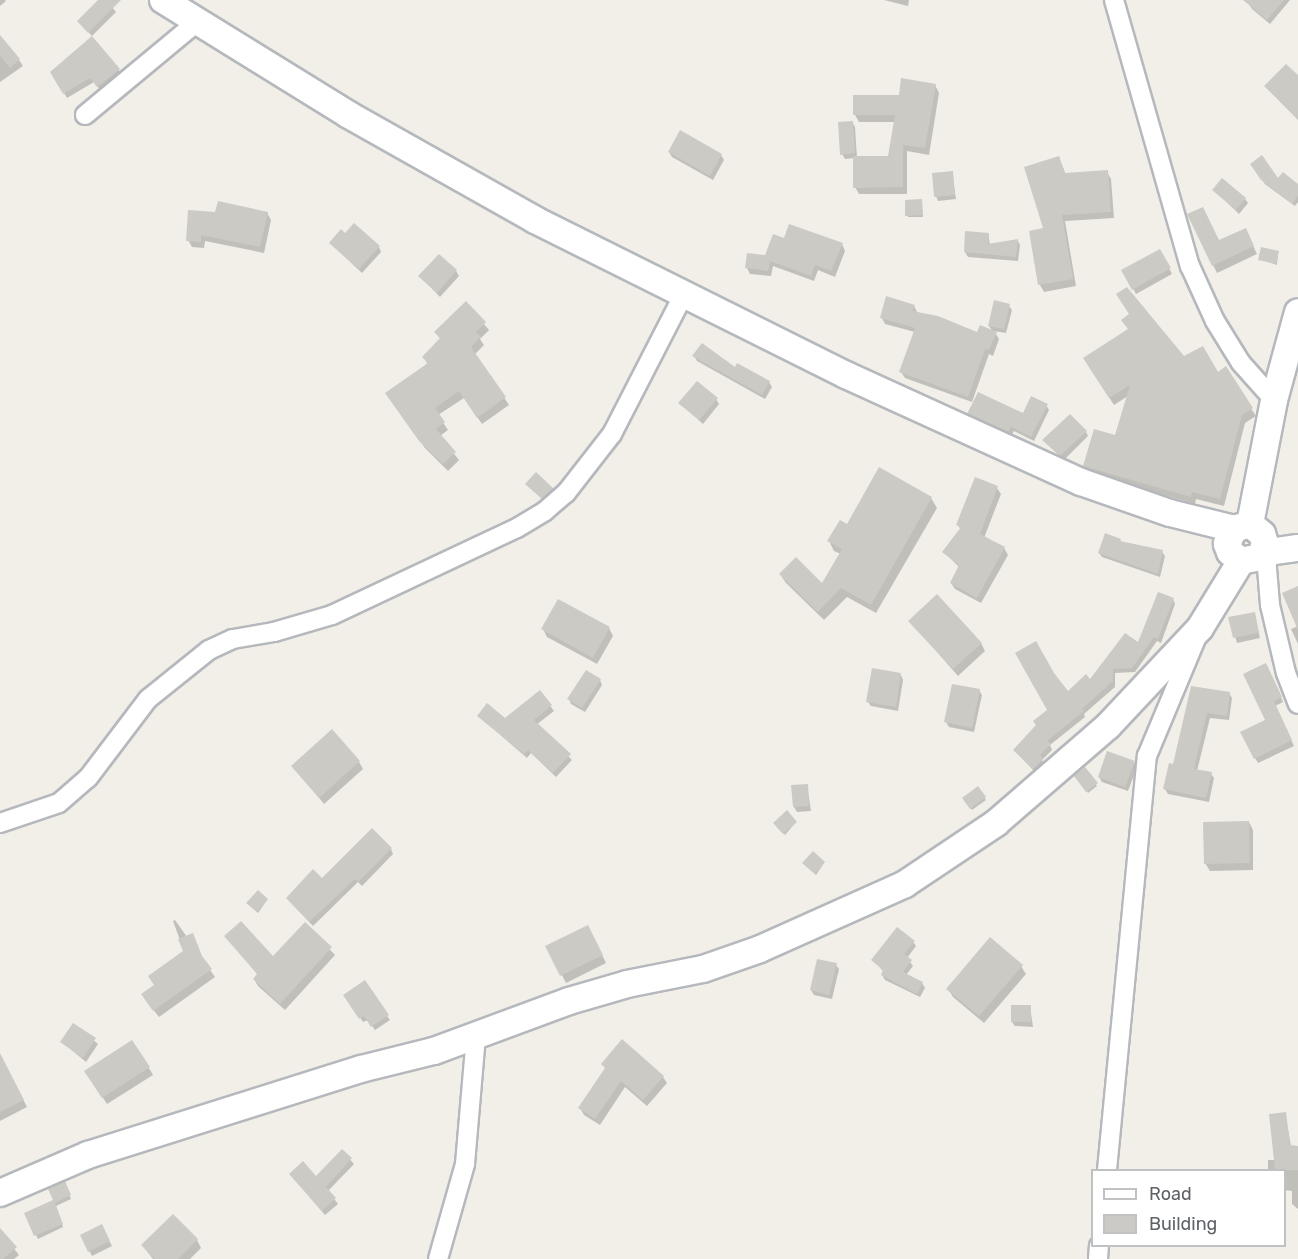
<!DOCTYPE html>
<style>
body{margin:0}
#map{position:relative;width:1298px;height:1259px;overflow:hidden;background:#f1efe8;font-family:Rubik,sans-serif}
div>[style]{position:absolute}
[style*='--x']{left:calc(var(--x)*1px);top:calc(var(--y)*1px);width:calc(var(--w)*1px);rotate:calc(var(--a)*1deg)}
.shadow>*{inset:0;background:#0003}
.building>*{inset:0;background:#cccac5}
.roads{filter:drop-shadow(2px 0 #b5b8bc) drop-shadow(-2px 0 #b5b8bc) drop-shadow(0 2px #b5b8bc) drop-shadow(0 -2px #b5b8bc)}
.street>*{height:18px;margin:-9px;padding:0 9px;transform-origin:9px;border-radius:9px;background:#fff}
.secondary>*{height:26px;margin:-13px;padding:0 13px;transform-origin:13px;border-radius:13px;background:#fff}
span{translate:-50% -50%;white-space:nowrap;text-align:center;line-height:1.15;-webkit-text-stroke:4.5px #fff;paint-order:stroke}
.legend{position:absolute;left:1091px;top:1169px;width:195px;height:78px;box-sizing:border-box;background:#fff;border:2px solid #bfc1c3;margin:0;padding:8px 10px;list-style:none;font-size:18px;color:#5f6368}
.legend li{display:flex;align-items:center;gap:12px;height:30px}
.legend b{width:30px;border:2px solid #bfc1c3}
</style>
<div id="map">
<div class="shadow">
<i style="clip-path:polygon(0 0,5px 0,6px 1px,0 6px)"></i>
<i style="clip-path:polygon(100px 0,106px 0,116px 12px,92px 36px,79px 22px)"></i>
<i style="clip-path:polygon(884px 0,909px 0,908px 6px)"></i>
<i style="clip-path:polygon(1253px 0,1290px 0,1270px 24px,1252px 9px,1249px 4px)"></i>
<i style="clip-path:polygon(0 51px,19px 60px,23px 66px,0 82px)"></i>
<i style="clip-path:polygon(118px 69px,121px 74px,101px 91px,94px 82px,67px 98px,52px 72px)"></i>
<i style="clip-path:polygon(1298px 77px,1298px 120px,1266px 87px)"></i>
<i style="clip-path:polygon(935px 85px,939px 93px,929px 155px,907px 151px,907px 194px,859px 194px,855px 187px,855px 158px,845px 159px,842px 154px,852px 122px,855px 127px,857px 158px,890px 158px,896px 122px,859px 122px,855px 115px,900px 96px)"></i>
<i style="clip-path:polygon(669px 152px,721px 155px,724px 160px,713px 180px,672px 157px)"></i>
<i style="clip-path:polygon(1059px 158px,1066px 175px,1107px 172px,1111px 179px,1114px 218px,1065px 221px,1076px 286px,1044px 292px,1040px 285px,1031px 232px,1045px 229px)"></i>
<i style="clip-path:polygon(1254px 168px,1278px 180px,1298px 186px,1298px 202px,1295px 206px,1265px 184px)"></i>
<i style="clip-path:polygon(952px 173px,956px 199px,938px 201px,936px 196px)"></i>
<i style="clip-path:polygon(1214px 190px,1245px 199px,1248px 203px,1239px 214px)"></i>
<i style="clip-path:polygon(921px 201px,923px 217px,908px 217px,907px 215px)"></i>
<i style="clip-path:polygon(217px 213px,267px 213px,271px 220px,264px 253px,205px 241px,204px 248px,192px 247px,188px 240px)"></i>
<i style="clip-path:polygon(967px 233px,988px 234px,990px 245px,1018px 241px,1020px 245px,1018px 261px,968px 257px,965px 252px)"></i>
<i style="clip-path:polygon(345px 235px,379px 247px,381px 252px,362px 273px,330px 243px)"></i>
<i style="clip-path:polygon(1249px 237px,1257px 254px,1217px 273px,1213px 265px,1219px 242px)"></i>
<i style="clip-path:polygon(785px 240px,842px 244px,845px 251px,835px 277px,818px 270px,814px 281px,773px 266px,771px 276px,750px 274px,747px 268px,766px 257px)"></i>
<i style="clip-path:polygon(1160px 251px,1172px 274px,1136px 294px,1123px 271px)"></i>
<i style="clip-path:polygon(1278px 253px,1277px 265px,1260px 259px)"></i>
<i style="clip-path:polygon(456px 271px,459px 276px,440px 297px,420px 276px)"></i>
<i style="clip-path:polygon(466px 303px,489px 330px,480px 339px,484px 345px,475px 354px,509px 405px,482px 424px,464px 398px,438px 415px,448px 430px,440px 436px,459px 460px,448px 471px,425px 448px,391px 400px,428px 365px,424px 357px,441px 340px,436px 332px)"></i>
<i style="clip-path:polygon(914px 306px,917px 312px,978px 334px,993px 332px,989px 326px,1009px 306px,1012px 310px,1006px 333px,994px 331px,999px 339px,993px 356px,989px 354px,972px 402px,905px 378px,901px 372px,915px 332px,885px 324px,882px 318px)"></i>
<i style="clip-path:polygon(1123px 321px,1184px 358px,1217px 374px,1225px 369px,1256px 416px,1245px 423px,1224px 506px,1196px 499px,1195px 504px,1089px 473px,1084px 466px,1116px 437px,1128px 396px,1114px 405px,1089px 366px,1129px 330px)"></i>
<i style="clip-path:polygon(694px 356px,769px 382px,772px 387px,765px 399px,697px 361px)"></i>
<i style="clip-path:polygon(716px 399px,719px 404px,703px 424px,680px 403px)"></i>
<i style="clip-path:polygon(1046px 405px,1049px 410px,1034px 441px,1014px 431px,1011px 436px,971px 418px,969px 413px,1023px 415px)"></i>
<i style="clip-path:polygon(1086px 432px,1088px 436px,1064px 460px,1044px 441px)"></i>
<i style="clip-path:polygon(527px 484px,553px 490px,555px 494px,546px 502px)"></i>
<i style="clip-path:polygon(997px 488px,1001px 494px,984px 538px,1004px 548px,1008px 555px,981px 603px,955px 589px,951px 583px,960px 568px,944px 552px,961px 530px,958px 525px)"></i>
<i style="clip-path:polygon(931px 498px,937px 508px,876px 613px,847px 597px,824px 620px,786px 583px,780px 574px,823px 585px,841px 554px,834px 551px,829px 541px,848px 526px)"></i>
<i style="clip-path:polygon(1120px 540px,1122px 543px,1162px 552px,1165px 556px,1160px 577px,1102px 557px,1099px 553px)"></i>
<i style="clip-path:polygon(1298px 587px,1298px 644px,1291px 629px,1298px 626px)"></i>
<i style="clip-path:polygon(1173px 599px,1175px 604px,1161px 643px,1157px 641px,1135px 672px,1115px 673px,1115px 687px,1084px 714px,1085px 717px,1050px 745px,1052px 750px,1042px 760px,1045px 765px,1036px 773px,1014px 750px,1049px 711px,1053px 675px,1067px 693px,1090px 681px,1139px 645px)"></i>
<i style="clip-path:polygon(1254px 614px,1260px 638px,1237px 643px,1230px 619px)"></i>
<i style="clip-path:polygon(910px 621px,981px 643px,985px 651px,958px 676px)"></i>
<i style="clip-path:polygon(609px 628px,613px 636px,597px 664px,547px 637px,543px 629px)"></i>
<i style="clip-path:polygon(1268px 670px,1283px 702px,1275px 706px,1294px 746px,1258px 763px,1255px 758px,1267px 721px)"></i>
<i style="clip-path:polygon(901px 675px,903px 680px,898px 711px,871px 706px,868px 702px)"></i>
<i style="clip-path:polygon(600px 680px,602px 685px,585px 712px,571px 704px,569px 699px)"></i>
<i style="clip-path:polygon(1192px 688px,1229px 693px,1232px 698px,1229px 720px,1210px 718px,1197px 771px,1211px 774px,1214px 778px,1209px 802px,1168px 794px,1165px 789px,1174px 766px)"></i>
<i style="clip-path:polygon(979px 690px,982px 695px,974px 732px,949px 727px,946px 722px)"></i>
<i style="clip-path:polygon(540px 692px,554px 711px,536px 725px,572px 760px,556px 777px,531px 753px,527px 758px,479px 716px,505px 720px)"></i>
<i style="clip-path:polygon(359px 762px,363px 769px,324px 804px,293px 766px)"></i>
<i style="clip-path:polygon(1134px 762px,1137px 767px,1128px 791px,1102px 782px,1099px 777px)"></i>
<i style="clip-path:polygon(1085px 769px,1097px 786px,1088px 793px,1076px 776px)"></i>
<i style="clip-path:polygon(807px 785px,811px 811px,797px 812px,794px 807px)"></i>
<i style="clip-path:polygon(977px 788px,986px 800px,972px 810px,964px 798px)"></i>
<i style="clip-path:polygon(796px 822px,785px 835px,776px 825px)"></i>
<i style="clip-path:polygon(1249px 822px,1253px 830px,1253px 870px,1210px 871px,1205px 863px)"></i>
<i style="clip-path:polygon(391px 849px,393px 854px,362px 886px,358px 882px,313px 926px,288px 899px)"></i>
<i style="clip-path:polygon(824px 863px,816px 875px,805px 865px)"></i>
<i style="clip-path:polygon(267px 900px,258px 913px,249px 905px)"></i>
<i style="clip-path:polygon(175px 920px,215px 977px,159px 1017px,147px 1002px,155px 986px,184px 951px,173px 921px)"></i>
<i style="clip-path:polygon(305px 924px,335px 955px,285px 1010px,258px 986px,254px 979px,258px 975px,226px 936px,273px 959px)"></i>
<i style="clip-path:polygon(592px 934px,606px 963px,566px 983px,547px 946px)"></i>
<i style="clip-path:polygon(913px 942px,916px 946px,907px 958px,913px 966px,906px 975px,922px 983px,925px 988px,920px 997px,885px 980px,882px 975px,884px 972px,873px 960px)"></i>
<i style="clip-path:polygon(836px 965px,839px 969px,832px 999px,814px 995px,811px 990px)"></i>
<i style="clip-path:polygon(1021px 966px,1026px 974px,984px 1023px,953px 997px,948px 989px)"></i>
<i style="clip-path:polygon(348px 1000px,387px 1016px,390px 1020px,375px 1030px,368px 1020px,363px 1022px)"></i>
<i style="clip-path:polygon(1030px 1006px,1033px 1027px,1015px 1026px,1012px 1022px)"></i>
<i style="clip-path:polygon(74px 1025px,98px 1044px,86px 1062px,62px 1042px)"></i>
<i style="clip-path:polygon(0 1055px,27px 1107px,0 1121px)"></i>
<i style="clip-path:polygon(603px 1064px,663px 1077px,667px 1083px,647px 1106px,625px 1087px,600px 1125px,584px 1115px,580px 1108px,606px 1069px)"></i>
<i style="clip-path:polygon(149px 1068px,153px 1075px,107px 1104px,91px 1079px)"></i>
<i style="clip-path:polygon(1285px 1113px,1291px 1146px,1298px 1147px,1298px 1209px,1292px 1204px,1292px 1191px,1284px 1190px,1284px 1170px,1268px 1170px,1268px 1160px,1275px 1160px)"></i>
<i style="clip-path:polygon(342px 1151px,354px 1164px,328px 1191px,338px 1204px,325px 1215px,294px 1179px,316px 1178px)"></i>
<i style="clip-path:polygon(64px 1183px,71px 1199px,56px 1206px,63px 1227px,38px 1239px,26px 1214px,55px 1201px)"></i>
<i style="clip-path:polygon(101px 1226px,112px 1246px,92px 1256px,82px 1236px)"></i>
<i style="clip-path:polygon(0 1230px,19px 1255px,14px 1259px,0 1259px)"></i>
<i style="clip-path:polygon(197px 1240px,201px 1248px,190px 1259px,153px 1259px,143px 1246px)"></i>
</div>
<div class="building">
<i style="clip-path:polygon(98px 0,121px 0,88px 33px,77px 21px)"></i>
<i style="clip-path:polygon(1243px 0,1284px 0,1267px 20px)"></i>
<i style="clip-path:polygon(0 35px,20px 59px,10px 68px,0 56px)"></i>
<i style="clip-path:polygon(92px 36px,120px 69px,97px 87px,90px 78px,63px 94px,50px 72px)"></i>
<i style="clip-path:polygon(1286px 64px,1298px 75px,1298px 119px,1264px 86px)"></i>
<i style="clip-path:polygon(901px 78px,936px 84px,925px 148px,903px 145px,903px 187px,853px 188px,853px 156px,888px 156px,895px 115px,853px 115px,853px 95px,899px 95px)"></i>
<i style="clip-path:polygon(853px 121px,855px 153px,840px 155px,838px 122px)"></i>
<i style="clip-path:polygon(680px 130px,722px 154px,710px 176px,668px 152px)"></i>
<i style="clip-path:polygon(1262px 155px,1278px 178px,1283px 172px,1298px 184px,1298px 195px,1292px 204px,1261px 180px,1250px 164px)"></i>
<i style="clip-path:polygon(1059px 156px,1065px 173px,1108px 170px,1111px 212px,1062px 215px,1073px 279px,1038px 285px,1029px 231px,1043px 228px,1024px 167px)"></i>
<i style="clip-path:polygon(953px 171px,955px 195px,934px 197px,932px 173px)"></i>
<i style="clip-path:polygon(1222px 178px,1246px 198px,1236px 210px,1212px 190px)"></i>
<i style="clip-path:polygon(922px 199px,923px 215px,905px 216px,905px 200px)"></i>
<i style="clip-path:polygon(218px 201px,268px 212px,260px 247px,201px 235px,201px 242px,186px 241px,188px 210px,215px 212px)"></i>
<i style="clip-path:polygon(1203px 207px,1219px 240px,1246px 228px,1254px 246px,1212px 266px,1187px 214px)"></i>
<i style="clip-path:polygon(354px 223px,380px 246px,359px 269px,329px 243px,341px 229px,345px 233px)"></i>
<i style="clip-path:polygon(789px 224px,843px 243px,831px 271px,815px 265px,811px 276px,770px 261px,768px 271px,745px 268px,747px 253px,765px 255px,773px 234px,784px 238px)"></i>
<i style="clip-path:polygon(965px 231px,989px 233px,988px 244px,1018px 239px,1016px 257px,964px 252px)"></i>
<i style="clip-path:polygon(1261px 247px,1279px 251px,1276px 264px,1258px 260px)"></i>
<i style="clip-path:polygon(1160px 249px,1171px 268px,1132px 290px,1121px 270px)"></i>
<i style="clip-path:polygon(439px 254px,457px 270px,437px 293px,418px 276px)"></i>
<i style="clip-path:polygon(1127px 287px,1184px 356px,1203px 346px,1218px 372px,1226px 366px,1253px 408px,1242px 415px,1220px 499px,1192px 492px,1191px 497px,1083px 466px,1094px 429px,1115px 435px,1130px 385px,1109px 398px,1083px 358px,1128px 329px,1121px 320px,1129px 314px,1116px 294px)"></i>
<i style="clip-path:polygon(886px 296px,915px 305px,912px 311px,938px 316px,977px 332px,980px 325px,997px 332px,989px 350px,985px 349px,968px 397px,899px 372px,915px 328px,880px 318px)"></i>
<i style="clip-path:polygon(994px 300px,1010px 304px,1004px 329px,988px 326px)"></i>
<i style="clip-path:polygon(466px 301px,486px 322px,476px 332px,481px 337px,471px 347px,506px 397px,477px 418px,459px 391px,435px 408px,445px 422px,436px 429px,456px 452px,443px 464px,419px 441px,385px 393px,428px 363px,422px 357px,440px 338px,434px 332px)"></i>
<i style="clip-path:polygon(702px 343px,735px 367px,737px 363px,770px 381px,762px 395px,692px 356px)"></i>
<i style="clip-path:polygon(697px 381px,718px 398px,699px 420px,678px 403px)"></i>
<i style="clip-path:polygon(978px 392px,1023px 413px,1031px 396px,1048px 404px,1031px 437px,1011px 427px,1008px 432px,967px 414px)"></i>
<i style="clip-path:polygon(1070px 414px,1087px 431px,1060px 456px,1042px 440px)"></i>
<i style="clip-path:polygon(879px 467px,932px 497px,871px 605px,841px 588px,818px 612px,779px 574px,796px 557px,822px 583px,842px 549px,827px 541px,840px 520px,847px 524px)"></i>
<i style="clip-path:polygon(536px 472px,554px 489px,542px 499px,525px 484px)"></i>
<i style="clip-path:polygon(975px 477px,998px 486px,980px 534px,1005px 547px,977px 598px,950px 583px,959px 565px,942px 552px,961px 527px,956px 525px)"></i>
<i style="clip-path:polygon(1105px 533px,1121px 539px,1120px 541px,1163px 550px,1158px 574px,1098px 553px)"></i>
<i style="clip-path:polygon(1298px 586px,1298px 630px,1282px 593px)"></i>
<i style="clip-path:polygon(1158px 592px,1174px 598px,1158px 639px,1154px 637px,1132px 668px,1113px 669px,1113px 681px,1082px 709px,1084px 711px,1047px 741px,1051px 744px,1040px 755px,1043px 759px,1033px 769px,1013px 750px,1036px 725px,1033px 721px,1047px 710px,1015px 653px,1036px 641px,1054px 673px,1068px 691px,1086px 674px,1090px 679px,1125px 633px,1138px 642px)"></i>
<i style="clip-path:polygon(937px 594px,982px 643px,953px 669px,908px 621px)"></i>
<i style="clip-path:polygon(558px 599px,610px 627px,593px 658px,541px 629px)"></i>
<i style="clip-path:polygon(1255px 612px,1259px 633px,1233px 638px,1228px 617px)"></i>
<i style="clip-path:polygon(1266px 663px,1282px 697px,1274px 701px,1292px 740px,1254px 759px,1240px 732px,1265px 720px,1243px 674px)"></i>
<i style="clip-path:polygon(872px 668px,901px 673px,896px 707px,866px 702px)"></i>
<i style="clip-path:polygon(586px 670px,601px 679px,582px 708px,567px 699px)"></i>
<i style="clip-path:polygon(952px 684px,980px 689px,972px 728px,944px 722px)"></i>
<i style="clip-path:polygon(1191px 686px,1230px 692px,1227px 716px,1207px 713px,1194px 769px,1212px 772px,1206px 798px,1163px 789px,1169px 763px,1173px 764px)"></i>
<i style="clip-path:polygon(540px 690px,552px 705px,534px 720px,571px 754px,553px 773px,528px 750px,524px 754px,477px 716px,487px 703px,505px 718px)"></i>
<i style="clip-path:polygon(332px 729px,360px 761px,319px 798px,291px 766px)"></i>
<i style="clip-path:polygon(1107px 751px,1135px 761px,1125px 787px,1098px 777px)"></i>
<i style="clip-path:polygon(1085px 767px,1098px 783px,1086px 792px,1074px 776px)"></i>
<i style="clip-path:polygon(808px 784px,809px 806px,793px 807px,791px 785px)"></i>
<i style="clip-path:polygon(978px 786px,986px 797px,970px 809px,962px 798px)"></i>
<i style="clip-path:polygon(787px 810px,797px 822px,783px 834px,773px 823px)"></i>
<i style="clip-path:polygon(1249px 821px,1250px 863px,1204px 864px,1203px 822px)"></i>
<i style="clip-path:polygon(372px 828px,392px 848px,358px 882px,355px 879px,309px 922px,286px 898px,313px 869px,322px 878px)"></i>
<i style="clip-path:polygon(813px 851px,825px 862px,815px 874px,802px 863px)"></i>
<i style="clip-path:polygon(258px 890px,268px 899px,257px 912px,246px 903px)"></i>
<i style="clip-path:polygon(241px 921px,273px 956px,305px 922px,332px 947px,280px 1004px,253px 979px,257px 974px,224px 936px)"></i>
<i style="clip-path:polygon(588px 925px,603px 955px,560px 976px,545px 946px)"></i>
<i style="clip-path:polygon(897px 927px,915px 941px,904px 954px,912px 960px,903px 972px,923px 982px,917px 994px,881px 975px,883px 970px,871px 960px)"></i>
<i style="clip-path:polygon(193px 933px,202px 956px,212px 969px,153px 1011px,141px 994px,154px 985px,148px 976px,183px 951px,178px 939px)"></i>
<i style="clip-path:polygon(990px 937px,1023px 965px,979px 1016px,946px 989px)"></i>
<i style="clip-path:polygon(817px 959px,837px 963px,829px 995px,810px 990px)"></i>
<i style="clip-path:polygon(365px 980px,389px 1015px,371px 1027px,364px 1016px,359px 1019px,343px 995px)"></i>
<i style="clip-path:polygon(1011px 1005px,1031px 1005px,1031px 1022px,1011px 1022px)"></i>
<i style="clip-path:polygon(73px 1023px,96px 1038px,83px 1058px,60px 1042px)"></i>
<i style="clip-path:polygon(622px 1039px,664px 1076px,643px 1100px,621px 1081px,595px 1119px,578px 1108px,605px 1068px,601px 1064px)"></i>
<i style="clip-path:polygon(132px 1040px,150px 1067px,102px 1098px,84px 1071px)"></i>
<i style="clip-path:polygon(0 1053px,24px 1100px,0 1112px)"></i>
<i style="clip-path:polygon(1286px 1112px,1290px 1145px,1298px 1146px,1298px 1170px,1275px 1170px,1269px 1114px)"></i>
<i style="clip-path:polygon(342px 1149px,352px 1158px,326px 1187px,336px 1198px,322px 1211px,289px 1174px,303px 1161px,316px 1176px)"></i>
<i style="clip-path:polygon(65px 1181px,71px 1195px,55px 1203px,63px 1224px,34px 1236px,24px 1213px,53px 1200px,48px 1189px)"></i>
<i style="clip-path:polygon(173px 1214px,198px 1239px,178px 1259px,155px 1259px,141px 1245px)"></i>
<i style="clip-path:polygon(102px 1224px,110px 1241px,88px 1252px,80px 1235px)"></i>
<i style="clip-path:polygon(0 1228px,17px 1247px,3px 1259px,0 1259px)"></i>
</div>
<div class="roads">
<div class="street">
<i style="--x:1114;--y:0;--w:277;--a:74.1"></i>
<i style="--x:1190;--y:266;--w:60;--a:65.6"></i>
<i style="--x:1215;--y:321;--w:49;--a:58.2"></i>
<i style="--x:1241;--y:363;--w:50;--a:48.3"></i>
<i style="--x:85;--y:115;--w:146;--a:-39.7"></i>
<i style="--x:1266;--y:556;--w:49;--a:85.3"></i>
<i style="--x:1270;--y:605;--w:70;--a:76.8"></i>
<i style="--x:1286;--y:673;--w:33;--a:69"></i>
<i style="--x:0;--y:823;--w:62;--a:-18.7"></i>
<i style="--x:59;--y:803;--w:38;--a:-41"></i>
<i style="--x:88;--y:778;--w:99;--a:-52.8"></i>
<i style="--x:148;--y:699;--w:78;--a:-38.8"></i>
<i style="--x:209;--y:650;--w:26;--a:-25"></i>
<i style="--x:233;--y:639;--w:42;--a:-9.7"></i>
<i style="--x:274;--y:632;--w:60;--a:-16.3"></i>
<i style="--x:332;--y:615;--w:204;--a:-25.2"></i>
<i style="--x:517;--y:528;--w:33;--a:-31"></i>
<i style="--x:545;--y:511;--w:28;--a:-41"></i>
<i style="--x:566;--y:493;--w:75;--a:-52.1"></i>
<i style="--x:612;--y:434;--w:157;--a:-62.8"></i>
<i style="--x:1107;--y:1170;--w:416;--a:-84.5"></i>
<i style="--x:1147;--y:756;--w:125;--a:-67.3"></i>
<i style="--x:438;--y:1259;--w:99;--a:-74.1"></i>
<i style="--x:465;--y:1164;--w:129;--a:-85.1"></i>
<i style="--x:1098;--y:1259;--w:13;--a:-86"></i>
</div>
<div class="secondary">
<i style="--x:163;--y:0;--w:219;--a:31.7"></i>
<i style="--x:349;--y:115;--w:214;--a:29.4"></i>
<i style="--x:535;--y:220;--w:347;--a:26.5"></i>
<i style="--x:846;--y:375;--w:258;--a:24.5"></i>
<i style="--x:1081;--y:482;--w:94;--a:19.2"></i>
<i style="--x:1170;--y:513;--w:66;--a:14"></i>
<i style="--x:1234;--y:529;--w:17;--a:-17"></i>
<i style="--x:1250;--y:524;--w:16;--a:40"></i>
<i style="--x:1262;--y:534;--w:9;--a:72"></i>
<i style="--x:1265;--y:543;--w:10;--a:107"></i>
<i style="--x:1262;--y:553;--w:5;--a:37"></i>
<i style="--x:1266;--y:556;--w:25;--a:169"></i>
<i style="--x:1241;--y:561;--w:14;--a:-141"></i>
<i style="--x:1230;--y:552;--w:9;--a:-111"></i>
<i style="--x:1227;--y:544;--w:17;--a:-65"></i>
<i style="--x:1250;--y:524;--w:126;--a:-79"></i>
<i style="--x:1274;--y:400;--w:91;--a:-74.7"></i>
<i style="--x:1262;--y:553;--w:36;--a:-8"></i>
<i style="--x:0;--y:1193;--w:96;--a:-23.4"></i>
<i style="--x:88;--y:1155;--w:286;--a:-17.5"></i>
<i style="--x:361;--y:1069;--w:75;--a:-13.9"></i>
<i style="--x:434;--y:1051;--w:144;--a:-20.3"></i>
<i style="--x:569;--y:1001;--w:60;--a:-16.3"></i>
<i style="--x:627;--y:984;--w:77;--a:-11.2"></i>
<i style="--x:703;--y:969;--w:60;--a:-19.3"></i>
<i style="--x:760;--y:949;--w:159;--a:-24.1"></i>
<i style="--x:905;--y:884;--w:110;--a:-33.8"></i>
<i style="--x:996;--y:823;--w:148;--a:-40.9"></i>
<i style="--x:1108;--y:726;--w:134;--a:-46.8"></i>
<i style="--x:1200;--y:628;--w:79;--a:-58.5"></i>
</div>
</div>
<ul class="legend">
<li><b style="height:8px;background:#fff"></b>Road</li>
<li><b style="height:16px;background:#cccac5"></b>Building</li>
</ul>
</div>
